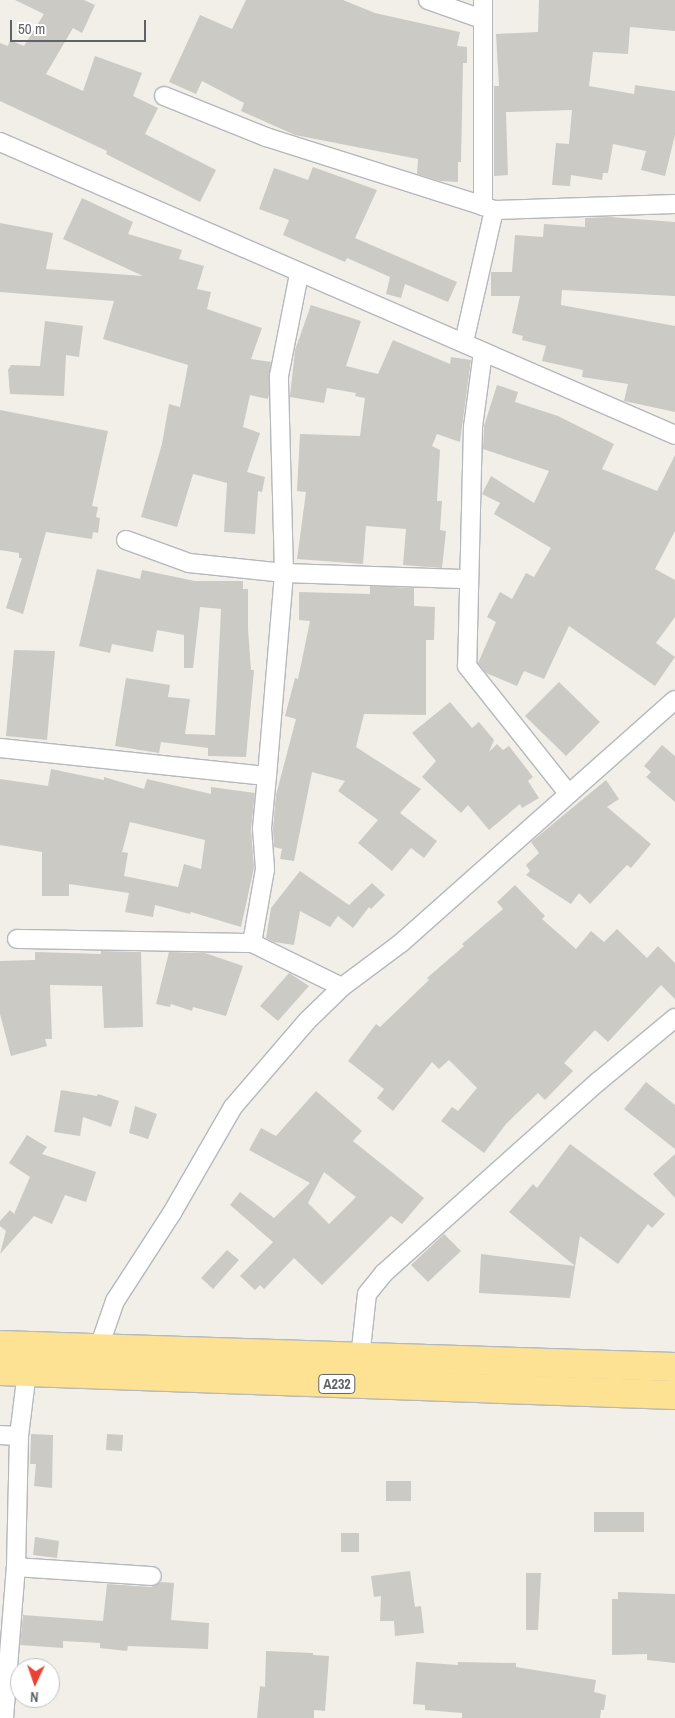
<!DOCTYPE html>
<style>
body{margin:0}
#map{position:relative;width:675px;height:1718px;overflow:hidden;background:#f1efe8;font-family:"Archivo Narrow",sans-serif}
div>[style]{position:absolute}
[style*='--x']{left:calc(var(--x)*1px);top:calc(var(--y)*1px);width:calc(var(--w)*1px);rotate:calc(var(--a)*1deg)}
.building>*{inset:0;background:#cccac5}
.roads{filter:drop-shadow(1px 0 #b5b8bc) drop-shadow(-1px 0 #b5b8bc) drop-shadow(0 1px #b5b8bc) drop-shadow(0 -1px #b5b8bc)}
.street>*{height:18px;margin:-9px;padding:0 9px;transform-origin:9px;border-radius:9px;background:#fff}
.highway>*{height:28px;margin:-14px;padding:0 14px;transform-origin:14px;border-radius:14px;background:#fde293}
span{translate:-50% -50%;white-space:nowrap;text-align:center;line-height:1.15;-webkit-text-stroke:5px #fff;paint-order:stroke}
.shield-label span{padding:1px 4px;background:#fff;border:1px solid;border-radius:4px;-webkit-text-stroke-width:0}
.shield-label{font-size:14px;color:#5f6368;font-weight:700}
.north{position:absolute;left:10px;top:1658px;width:50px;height:50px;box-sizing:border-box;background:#fff;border:1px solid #bfc1c3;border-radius:50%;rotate:183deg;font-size:14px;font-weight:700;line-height:20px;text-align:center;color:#5f6368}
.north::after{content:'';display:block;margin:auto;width:18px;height:22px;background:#ea4335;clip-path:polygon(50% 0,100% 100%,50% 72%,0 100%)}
.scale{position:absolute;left:10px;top:20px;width:136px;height:22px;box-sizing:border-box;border:2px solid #5f6368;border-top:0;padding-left:6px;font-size:15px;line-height:18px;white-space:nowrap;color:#5f6368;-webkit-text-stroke:4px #fff;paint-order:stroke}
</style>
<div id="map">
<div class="building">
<i style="clip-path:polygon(15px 0,84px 0,95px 5px,82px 33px,73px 28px,46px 74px,83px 91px,95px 56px,142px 73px,133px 96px,158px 108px,145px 134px,216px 170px,200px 202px,106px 154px,107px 151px,0 101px,0 43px,8px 46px,10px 40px,24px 46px,44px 14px)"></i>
<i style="clip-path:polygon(246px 0,343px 0,375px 13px,460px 32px,457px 46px,467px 47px,467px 63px,463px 63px,461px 162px,458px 162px,458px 182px,440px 181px,417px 174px,418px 159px,295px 135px,241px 111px,244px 103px,202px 81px,196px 94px,169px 82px,200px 15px,232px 29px)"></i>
<i style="clip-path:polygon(539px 0,675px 0,675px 31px,630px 27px,628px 54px,593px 52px,589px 86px,634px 94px,635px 85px,675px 91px,675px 135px,665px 176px,641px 170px,646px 151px,613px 144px,608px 173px,603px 173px,602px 180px,571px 175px,570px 186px,552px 185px,556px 143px,569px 144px,572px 110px,506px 112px,508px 175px,494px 176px,494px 86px,499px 86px,496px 34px,538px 32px)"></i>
<i style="clip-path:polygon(313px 167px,377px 190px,355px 238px,457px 282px,448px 302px,405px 284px,401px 298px,386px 294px,390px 277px,347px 258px,345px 262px,283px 235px,289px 220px,259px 209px,274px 168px,308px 180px)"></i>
<i style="clip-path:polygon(82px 198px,133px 222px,128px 234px,182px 250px,179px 259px,204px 266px,197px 289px,211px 292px,207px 309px,262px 328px,251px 359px,271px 362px,269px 394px,268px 399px,250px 395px,243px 427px,260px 433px,247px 472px,265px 477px,262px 492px,258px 491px,255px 534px,224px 532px,227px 483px,193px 474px,177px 527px,141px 517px,162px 444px,169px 404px,180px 407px,188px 365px,103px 339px,114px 301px,0 292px,0 223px,53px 233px,46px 269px,143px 276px,63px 239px)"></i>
<i style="clip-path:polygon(610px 217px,675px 222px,675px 296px,562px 290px,561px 305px,675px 326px,675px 412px,624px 401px,628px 384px,582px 377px,583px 370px,542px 361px,546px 346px,522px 340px,523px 336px,512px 333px,520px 296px,491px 296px,491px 272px,512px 272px,515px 235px,543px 237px,544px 224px,585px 227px,585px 218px)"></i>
<i style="clip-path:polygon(311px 305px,361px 321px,346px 366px,378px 374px,393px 340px,450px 364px,451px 357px,471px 360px,460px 442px,437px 434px,432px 446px,440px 450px,437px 501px,442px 501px,440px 530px,446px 531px,442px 568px,403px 565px,406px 529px,366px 526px,363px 564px,297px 559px,306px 492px,297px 491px,300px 434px,360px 436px,365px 398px,355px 396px,356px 393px,327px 388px,324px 403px,290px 397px,295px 350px)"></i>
<i style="clip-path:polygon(45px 321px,83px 326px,79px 357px,66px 355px,64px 396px,10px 394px,8px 370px,11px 365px,40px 366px)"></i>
<i style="clip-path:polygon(497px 385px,518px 392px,515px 402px,558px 416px,614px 444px,602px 469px,657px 491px,675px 455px,675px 531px,655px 569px,675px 580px,675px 617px,656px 643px,675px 657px,655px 686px,569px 626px,544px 679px,524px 671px,517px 686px,486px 673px,478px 663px,496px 622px,487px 617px,500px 592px,512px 599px,526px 573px,534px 577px,551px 548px,494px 514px,500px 503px,482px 494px,491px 476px,534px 503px,549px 471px,483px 449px,484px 426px)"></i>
<i style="clip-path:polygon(0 410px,108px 431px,92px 506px,98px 507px,96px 517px,100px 518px,98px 533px,93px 532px,92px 539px,46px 532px,23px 614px,6px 608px,22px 558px,19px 558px,19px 553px,0 550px)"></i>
<i style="clip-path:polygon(97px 569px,140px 579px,142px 570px,195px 581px,243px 581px,243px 589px,248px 589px,248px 629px,251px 670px,254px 670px,246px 757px,208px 756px,208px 748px,161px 742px,159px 753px,115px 746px,126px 678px,170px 685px,168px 697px,190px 699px,185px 734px,215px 735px,221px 609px,200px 607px,193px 668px,184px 668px,184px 635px,157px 630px,153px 652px,112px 644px,110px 653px,79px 646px)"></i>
<i style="clip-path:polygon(370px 586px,414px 588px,414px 606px,435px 607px,434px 640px,426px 640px,426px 715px,364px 714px,356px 747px,421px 789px,400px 813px,437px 841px,424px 858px,411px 848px,392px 871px,358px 843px,378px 820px,338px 791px,345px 781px,312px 772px,294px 861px,280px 859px,282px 849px,274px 847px,273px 828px,276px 795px,296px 719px,285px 716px,295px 678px,298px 679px,310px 621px,299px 620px,299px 592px,370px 594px)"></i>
<i style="clip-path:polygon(14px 650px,55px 651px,47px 740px,6px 736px)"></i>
<i style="clip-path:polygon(559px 682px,600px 722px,566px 756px,525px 716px)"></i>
<i style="clip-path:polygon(450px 702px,472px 728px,479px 722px,494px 740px,489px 752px,497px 744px,503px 750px,509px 746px,533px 777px,528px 781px,539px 798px,522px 808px,520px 804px,489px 830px,468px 805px,461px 813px,422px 777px,436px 761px,412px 733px)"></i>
<i style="clip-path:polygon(662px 745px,675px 756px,675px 802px,646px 777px,651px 772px,644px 766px)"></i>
<i style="clip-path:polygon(evenodd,51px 769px,104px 780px,104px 777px,144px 789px,147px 779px,211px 794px,211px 787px,255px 793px,251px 829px,254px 868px,241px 927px,191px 912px,190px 914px,155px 905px,153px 917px,125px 912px,129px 893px,69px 884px,69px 896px,42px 896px,42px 852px,0 845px,0 779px,48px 786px,51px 769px,130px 822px,205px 840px,201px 869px,184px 864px,178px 887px,124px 876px,128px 853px,122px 852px,130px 822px)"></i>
<i style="clip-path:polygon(606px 780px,619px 799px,607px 807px,651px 844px,631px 868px,627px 865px,590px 904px,579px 893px,571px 904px,526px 875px,530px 871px,526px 865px,539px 853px,531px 842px)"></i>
<i style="clip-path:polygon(300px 871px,349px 905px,372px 883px,385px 895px,371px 909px,369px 907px,353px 928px,338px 916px,330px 927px,300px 911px,294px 945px,274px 942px,266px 938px,271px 908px)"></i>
<i style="clip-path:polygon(515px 885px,545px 916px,542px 919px,576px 949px,591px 931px,604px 942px,617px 929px,647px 958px,658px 946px,675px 963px,675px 999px,661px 985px,608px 1042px,595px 1030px,564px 1063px,573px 1071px,545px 1100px,538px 1093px,506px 1124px,484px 1153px,441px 1121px,452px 1107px,458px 1111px,477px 1088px,449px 1060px,439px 1069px,432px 1062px,393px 1111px,377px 1098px,384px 1089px,348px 1061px,376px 1024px,380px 1027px,429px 980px,427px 978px,464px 946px,462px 944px,503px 909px,497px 902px)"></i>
<i style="clip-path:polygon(101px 951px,141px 952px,143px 1027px,104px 1028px,102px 986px,50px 985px,52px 1039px,45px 1039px,47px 1046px,11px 1056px,0 1014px,0 961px,35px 960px,35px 952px,101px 954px)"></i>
<i style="clip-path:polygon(169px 952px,205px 953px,243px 966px,226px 1016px,193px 1007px,192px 1011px,171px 1004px,170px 1007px,156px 1004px)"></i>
<i style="clip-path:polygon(289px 973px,309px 986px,278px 1021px,260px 1006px)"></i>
<i style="clip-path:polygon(646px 1082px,675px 1105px,675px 1149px,624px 1109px)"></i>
<i style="clip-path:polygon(61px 1090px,97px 1096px,98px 1094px,119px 1101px,111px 1127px,83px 1117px,80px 1136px,54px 1132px)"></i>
<i style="clip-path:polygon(evenodd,316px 1091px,362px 1131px,353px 1141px,424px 1198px,402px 1224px,391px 1216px,322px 1285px,294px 1258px,264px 1289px,260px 1285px,255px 1290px,240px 1276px,273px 1242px,230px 1205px,240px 1192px,274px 1218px,310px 1183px,249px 1150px,261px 1128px,276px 1136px,316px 1091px,324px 1172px,356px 1197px,329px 1224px,308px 1203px,324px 1172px)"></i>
<i style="clip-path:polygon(135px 1106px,157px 1114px,148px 1139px,129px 1133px)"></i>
<i style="clip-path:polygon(27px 1135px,47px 1147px,42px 1154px,96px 1172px,86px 1202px,65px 1195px,52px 1224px,34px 1216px,0 1254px,6px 1231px,0 1226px,0 1221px,10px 1210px,14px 1214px,30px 1177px,9px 1163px)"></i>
<i style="clip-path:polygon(570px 1144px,665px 1214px,652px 1228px,648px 1224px,618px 1264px,580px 1236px,570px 1298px,479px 1293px,481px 1254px,575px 1266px,509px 1212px,533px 1184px,537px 1188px)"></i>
<i style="clip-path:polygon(675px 1154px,675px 1198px,653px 1174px)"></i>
<i style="clip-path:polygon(444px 1234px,461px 1251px,428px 1282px,411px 1265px)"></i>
<i style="clip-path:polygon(227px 1250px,239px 1260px,213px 1289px,201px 1278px)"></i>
<i style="clip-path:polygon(31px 1434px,53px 1435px,52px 1488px,34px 1486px,36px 1464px,30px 1464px)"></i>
<i style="clip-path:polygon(107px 1434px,123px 1435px,122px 1451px,106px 1450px)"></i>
<i style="clip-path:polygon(386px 1481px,411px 1481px,411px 1501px,386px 1501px)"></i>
<i style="clip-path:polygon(594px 1512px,644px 1512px,644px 1532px,594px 1532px)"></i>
<i style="clip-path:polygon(341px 1533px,359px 1533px,359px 1552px,341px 1552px)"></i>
<i style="clip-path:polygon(35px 1537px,59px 1541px,57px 1558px,33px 1555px)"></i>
<i style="clip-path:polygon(410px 1571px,415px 1607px,421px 1606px,424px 1633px,395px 1636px,394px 1621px,380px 1621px,381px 1596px,374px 1597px,371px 1576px)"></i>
<i style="clip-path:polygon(526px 1573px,541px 1573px,538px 1630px,526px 1630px)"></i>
<i style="clip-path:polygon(161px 1582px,174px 1583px,171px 1620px,209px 1623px,208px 1649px,128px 1646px,127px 1651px,100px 1648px,100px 1643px,63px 1641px,63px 1648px,20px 1645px,23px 1615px,103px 1621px,107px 1584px,151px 1587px)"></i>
<i style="clip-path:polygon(618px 1592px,675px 1594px,675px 1663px,647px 1660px,647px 1654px,612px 1655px,612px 1599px,618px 1599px)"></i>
<i style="clip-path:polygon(266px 1651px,313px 1653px,313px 1655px,329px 1656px,325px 1711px,314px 1710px,314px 1718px,257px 1718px,260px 1686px,265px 1687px)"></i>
<i style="clip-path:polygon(416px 1662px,458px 1665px,458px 1662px,516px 1663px,516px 1667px,596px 1680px,594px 1692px,606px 1695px,604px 1710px,601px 1710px,600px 1718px,462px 1718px,462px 1713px,425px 1710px,425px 1705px,413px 1704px)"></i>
</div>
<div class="roads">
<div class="street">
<i style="--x:428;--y:0;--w:57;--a:19.4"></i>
<i style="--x:164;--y:96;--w:110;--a:21.9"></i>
<i style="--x:266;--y:137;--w:228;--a:17.6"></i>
<i style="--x:0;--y:142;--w:736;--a:23.46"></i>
<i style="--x:494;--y:210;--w:181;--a:-1.9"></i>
<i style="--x:464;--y:342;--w:135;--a:-77.2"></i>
<i style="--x:494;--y:210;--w:12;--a:-160"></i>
<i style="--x:483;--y:206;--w:206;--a:-90"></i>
<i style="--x:483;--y:352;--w:76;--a:97.6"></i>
<i style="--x:473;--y:427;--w:239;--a:91.4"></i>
<i style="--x:467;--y:666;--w:162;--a:51.5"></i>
<i style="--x:126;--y:540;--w:67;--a:20.1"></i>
<i style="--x:189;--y:563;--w:96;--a:6"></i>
<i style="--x:284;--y:573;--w:185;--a:1.9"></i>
<i style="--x:0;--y:748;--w:268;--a:6"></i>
<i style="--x:267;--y:776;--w:204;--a:-85.2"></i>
<i style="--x:284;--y:573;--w:197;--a:-91.5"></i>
<i style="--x:279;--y:376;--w:104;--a:-78.9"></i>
<i style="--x:17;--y:939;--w:235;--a:1"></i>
<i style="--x:252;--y:943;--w:100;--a:26.1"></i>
<i style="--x:252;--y:943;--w:75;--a:-80"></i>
<i style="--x:265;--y:869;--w:41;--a:-94.2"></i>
<i style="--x:262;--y:828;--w:52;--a:-84.5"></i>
<i style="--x:98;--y:1350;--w:52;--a:-70.9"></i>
<i style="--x:115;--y:1301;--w:105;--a:-57.1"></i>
<i style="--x:172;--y:1213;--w:122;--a:-60.1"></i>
<i style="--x:233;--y:1107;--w:113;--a:-49.3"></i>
<i style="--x:307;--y:1021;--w:49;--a:-44.2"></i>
<i style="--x:342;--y:987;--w:74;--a:-36.7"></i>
<i style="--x:401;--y:943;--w:366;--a:-41.6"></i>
<i style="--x:360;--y:1358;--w:64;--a:-83.8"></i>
<i style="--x:367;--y:1294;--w:27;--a:-51"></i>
<i style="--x:384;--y:1273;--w:288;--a:-41.8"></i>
<i style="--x:599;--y:1081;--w:99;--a:-39.7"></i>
<i style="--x:0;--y:1435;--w:19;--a:3"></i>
<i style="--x:16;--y:1567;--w:136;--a:3.8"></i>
<i style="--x:4;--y:1718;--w:151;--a:-85.5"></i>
<i style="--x:16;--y:1567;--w:131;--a:-88.7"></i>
<i style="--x:19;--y:1436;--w:64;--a:-82.9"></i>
</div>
<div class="highway">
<i style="--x:0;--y:1345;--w:675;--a:1.87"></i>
<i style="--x:0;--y:1371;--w:675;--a:2.04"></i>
</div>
</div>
<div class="shield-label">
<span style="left:337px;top:1384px">A232</span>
</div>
<div class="north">N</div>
<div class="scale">50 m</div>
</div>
